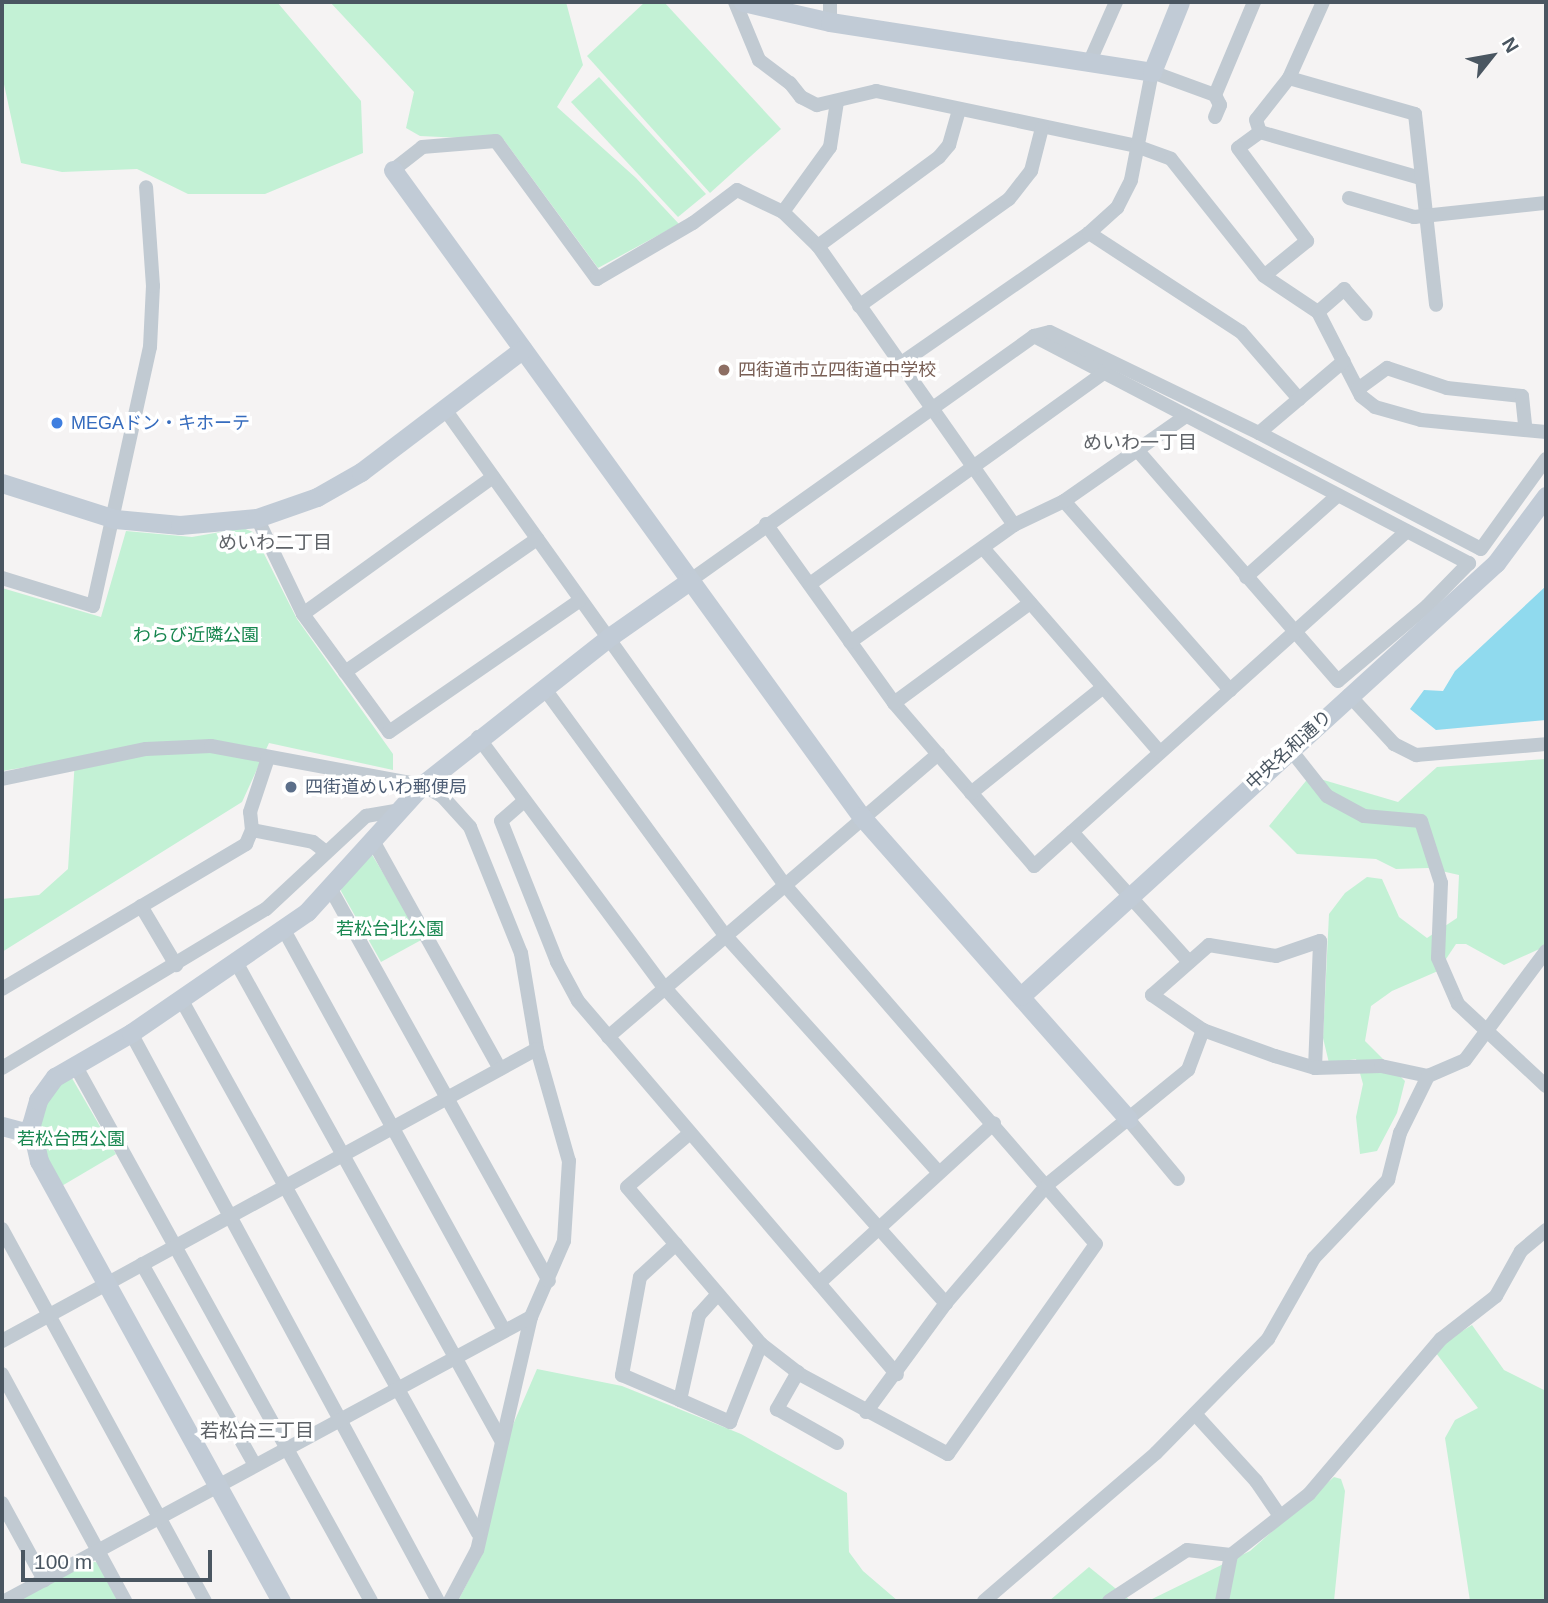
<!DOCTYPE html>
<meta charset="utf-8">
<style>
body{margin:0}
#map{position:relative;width:1548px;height:1603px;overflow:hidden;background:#f5f3f3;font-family:Arial,"Noto Sans JP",sans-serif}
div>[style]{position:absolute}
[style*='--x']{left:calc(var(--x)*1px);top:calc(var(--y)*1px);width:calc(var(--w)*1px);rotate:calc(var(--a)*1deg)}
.green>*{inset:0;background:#c3f1d5}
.water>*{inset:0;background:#90daee}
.street>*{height:14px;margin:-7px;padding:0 7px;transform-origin:7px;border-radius:7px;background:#c1cad2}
.secondary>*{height:19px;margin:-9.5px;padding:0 9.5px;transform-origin:9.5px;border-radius:9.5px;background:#c1cbd6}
.dots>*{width:19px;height:19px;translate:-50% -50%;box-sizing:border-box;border:4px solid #fff;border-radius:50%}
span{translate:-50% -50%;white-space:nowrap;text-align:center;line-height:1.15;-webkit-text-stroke:7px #fff;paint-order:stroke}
.education-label{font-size:18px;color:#785e54}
.left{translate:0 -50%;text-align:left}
.shop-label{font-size:18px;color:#366cbe}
.park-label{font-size:18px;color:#17864f}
.street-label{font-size:18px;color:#4a5661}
.service-label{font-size:18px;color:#4e5e75}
.neighbourhood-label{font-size:19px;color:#5f6368}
.frame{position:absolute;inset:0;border:4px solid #4a5661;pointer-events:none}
.north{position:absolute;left:1457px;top:21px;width:70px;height:70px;-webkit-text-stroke:5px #fff;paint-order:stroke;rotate:59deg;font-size:19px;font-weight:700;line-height:28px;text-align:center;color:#4a5661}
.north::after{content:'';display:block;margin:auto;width:24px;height:32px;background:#4a5661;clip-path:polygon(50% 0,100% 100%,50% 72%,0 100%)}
.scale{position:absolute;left:21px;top:1550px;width:191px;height:32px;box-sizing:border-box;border:4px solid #4a5661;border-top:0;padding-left:9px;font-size:21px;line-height:24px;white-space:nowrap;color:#4a5661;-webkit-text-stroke:5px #fff;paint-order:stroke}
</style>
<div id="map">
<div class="green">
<i style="clip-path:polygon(2px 2px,277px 2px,361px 101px,363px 153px,265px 194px,188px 194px,137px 169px,62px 172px,21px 163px,2px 75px)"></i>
<i style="clip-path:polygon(330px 2px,566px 2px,583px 65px,557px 107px,636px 178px,679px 224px,598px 268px,504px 140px,420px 136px,406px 128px,414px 92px)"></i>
<i style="clip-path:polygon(645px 2px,664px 2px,781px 129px,710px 193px,587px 56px)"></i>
<i style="clip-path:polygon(599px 77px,706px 194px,678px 217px,571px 102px)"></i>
<i style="clip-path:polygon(243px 528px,253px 532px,297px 619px,393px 754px,393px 770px,269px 743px,242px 802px,2px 952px,2px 899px,39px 895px,68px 869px,75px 759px,2px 771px,2px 588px,101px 617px,126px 531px,192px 537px)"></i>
<i style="clip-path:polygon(1546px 759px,1546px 946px,1504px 965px,1466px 944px,1456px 944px,1438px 971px,1392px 991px,1371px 1006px,1365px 1041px,1405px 1081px,1397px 1113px,1377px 1151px,1360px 1154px,1356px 1117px,1363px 1084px,1356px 1059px,1329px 1063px,1323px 1038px,1329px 914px,1345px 893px,1367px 877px,1382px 879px,1399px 917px,1427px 938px,1457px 918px,1459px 875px,1428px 868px,1396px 869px,1376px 859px,1297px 854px,1269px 826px,1310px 776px,1398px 802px,1437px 767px)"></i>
<i style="clip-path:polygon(371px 853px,423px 939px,381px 962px,341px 891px,342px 884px)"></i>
<i style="clip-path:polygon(69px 1073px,116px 1154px,60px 1187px,43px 1158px,36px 1125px,57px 1080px)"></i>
<i style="clip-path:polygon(1472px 1325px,1504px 1370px,1546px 1391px,1546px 1601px,1470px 1601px,1445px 1438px,1455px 1420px,1478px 1408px,1436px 1353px,1446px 1341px)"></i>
<i style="clip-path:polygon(537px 1369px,622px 1386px,741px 1434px,847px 1493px,849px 1552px,863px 1571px,898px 1601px,458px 1601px,483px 1552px,506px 1441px)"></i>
<i style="clip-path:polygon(1334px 1477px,1341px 1479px,1345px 1491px,1334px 1601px,1148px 1601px,1250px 1551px)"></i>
<i style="clip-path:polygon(90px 1561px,100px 1563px,120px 1601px,16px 1601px)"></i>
<i style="clip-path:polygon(1089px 1567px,1131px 1601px,1049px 1601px)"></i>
</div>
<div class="water">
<i style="clip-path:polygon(1546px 586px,1546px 720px,1436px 730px,1410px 709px,1424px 690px,1443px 691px,1455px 671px)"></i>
</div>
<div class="street">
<i style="--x:735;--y:2;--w:63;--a:67.5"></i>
<i style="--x:759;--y:60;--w:39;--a:37"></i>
<i style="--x:790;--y:83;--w:18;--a:52"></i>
<i style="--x:801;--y:97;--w:18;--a:27"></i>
<i style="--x:817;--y:105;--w:61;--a:-13.3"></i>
<i style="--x:876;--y:91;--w:266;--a:11.9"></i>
<i style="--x:1136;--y:146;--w:37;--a:20"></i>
<i style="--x:1171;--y:159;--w:149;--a:51.5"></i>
<i style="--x:1264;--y:276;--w:65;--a:33.7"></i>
<i style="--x:1318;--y:312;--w:94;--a:62.9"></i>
<i style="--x:1361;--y:396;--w:18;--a:38"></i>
<i style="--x:1375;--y:407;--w:48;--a:15.8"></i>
<i style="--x:1421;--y:420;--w:126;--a:5.5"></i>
<i style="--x:1323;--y:2;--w:83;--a:114.1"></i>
<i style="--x:1289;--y:78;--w:53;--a:128.2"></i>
<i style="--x:1256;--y:120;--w:13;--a:72"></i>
<i style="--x:1260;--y:132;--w:166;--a:16"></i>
<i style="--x:830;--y:22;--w:20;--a:-90"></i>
<i style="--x:1090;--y:61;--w:64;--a:-66.2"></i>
<i style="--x:1289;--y:78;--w:131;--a:15.9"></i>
<i style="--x:1415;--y:114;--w:192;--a:83.7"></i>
<i style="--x:1215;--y:117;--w:13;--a:-67"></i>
<i style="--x:1220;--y:105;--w:11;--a:-117"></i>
<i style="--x:1215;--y:95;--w:101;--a:-67.2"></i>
<i style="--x:1260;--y:132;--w:27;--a:144"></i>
<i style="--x:1238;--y:148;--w:116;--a:53.4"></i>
<i style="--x:1307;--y:241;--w:55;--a:140.9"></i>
<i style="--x:393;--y:170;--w:37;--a:-38"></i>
<i style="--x:422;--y:147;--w:74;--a:-4.6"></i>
<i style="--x:496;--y:141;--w:171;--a:53.8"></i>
<i style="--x:597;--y:279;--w:111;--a:-30.3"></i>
<i style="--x:693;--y:223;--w:55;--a:-36.9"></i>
<i style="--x:737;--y:190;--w:51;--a:25.6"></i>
<i style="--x:783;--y:212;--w:49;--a:44.2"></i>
<i style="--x:818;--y:246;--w:341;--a:54.9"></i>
<i style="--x:1349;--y:198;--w:68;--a:16.3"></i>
<i style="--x:1414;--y:217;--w:133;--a:-6.1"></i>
<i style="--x:783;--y:212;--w:80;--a:-54.1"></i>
<i style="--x:830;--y:147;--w:46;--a:-81.2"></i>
<i style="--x:1089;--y:233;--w:181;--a:33.1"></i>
<i style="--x:1241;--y:332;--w:89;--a:49.1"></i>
<i style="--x:818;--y:246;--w:150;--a:-36.3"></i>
<i style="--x:939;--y:157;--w:16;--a:-50"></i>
<i style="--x:949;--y:145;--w:37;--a:-74"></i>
<i style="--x:859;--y:306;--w:184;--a:-35.5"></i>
<i style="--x:1009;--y:199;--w:36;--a:-52"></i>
<i style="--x:1031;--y:171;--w:44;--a:-75.7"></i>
<i style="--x:1318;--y:312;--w:35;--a:-41"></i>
<i style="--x:1344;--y:289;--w:33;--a:49"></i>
<i style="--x:1034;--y:336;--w:491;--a:27.6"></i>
<i style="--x:1469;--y:563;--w:60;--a:134.3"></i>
<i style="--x:1427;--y:606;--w:116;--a:139.9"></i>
<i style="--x:1338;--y:681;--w:306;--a:-131"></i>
<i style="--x:900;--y:364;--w:230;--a:-34.7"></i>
<i style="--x:1089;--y:233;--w:38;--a:-42"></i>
<i style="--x:1117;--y:208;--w:31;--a:-63"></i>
<i style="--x:1131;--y:180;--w:110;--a:-79"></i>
<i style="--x:1152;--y:72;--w:67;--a:20.1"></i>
<i style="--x:1358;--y:389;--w:36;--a:-36"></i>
<i style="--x:1387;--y:368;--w:63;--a:18.4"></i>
<i style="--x:1447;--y:388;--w:75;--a:6.1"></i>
<i style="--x:1522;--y:396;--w:31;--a:84"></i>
<i style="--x:444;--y:408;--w:585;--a:54.46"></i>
<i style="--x:784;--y:884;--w:476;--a:49.1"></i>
<i style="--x:1096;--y:1244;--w:257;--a:125.2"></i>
<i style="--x:948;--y:1454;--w:167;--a:-151.7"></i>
<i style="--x:801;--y:1375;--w:51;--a:-142.2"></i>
<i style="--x:761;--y:1344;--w:206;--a:-130.5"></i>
<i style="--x:627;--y:1187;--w:83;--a:-40.6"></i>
<i style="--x:1259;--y:433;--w:111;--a:-40.3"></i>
<i style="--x:1064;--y:501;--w:252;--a:48.7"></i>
<i style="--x:257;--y:518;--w:106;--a:64.4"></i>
<i style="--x:303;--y:614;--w:146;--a:53.9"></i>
<i style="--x:389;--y:732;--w:232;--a:-34.6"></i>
<i style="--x:766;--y:524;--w:220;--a:54.4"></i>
<i style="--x:894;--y:703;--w:215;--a:49.3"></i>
<i style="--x:1034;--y:866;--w:501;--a:-41.93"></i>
<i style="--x:983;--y:548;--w:269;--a:49.1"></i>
<i style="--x:1246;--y:577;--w:123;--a:-41.7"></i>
<i style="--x:2;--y:578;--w:95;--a:17.1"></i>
<i style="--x:93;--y:606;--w:265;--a:-77.6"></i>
<i style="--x:150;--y:347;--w:61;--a:-87.2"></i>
<i style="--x:153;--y:286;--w:99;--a:-94"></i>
<i style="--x:688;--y:582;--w:425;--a:-35.4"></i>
<i style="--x:1034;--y:336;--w:16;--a:-14"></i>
<i style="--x:1050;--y:332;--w:232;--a:25.8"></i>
<i style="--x:1259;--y:433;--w:250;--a:27.6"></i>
<i style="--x:1481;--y:549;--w:111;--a:-54.2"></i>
<i style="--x:810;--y:584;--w:360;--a:-35.7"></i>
<i style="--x:303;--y:614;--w:234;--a:-35.8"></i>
<i style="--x:850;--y:642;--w:201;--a:-35.5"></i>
<i style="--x:1014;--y:525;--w:55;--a:-25.6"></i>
<i style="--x:1064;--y:501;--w:149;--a:-34.9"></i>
<i style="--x:345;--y:672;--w:234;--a:-34.7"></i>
<i style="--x:544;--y:688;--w:305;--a:53.8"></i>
<i style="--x:724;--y:934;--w:321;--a:48"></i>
<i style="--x:1349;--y:695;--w:67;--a:47.4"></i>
<i style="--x:1394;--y:744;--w:25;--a:27"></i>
<i style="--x:1416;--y:755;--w:130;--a:-4.8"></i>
<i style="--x:894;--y:703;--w:169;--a:-36.3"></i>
<i style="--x:478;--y:737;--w:312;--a:53.4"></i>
<i style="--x:664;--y:987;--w:424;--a:48.3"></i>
<i style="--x:1290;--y:749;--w:60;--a:51.8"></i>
<i style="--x:1327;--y:796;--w:42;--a:28.4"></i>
<i style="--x:1364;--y:816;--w:57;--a:5"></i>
<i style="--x:1421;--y:821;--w:65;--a:72.1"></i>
<i style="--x:1441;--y:883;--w:75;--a:92.3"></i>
<i style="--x:1438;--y:958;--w:50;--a:66.5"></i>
<i style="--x:1458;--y:1004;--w:120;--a:43"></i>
<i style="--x:2;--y:779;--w:147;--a:-11.8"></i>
<i style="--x:146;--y:749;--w:65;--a:-2.6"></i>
<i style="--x:211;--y:746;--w:215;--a:10.5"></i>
<i style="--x:422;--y:785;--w:23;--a:29"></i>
<i style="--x:442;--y:796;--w:42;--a:47.9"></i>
<i style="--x:470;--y:827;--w:136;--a:68"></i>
<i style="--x:521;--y:953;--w:97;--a:80.5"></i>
<i style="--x:537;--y:1049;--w:116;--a:74.1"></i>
<i style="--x:569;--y:1161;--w:80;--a:93.6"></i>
<i style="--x:564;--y:1241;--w:83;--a:113.5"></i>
<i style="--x:531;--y:1317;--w:239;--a:103"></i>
<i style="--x:477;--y:1550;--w:58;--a:117.9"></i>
<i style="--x:971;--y:793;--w:168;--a:-38.7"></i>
<i style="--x:524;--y:801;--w:30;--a:139"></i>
<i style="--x:501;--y:821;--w:152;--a:68.3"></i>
<i style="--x:557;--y:962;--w:44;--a:61.7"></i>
<i style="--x:578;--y:1001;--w:491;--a:49.5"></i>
<i style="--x:252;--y:830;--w:62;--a:11.1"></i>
<i style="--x:313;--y:842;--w:16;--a:38"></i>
<i style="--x:1072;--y:832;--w:175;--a:48"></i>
<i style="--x:372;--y:839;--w:263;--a:60.9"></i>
<i style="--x:329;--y:886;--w:452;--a:60.9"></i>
<i style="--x:141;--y:906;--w:69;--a:59.3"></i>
<i style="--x:284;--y:930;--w:457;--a:61.2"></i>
<i style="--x:236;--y:962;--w:547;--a:61"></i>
<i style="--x:2;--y:989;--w:284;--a:-30.7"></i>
<i style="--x:246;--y:844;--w:15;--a:-67"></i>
<i style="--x:252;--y:830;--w:18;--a:-96"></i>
<i style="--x:250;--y:812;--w:57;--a:-71.6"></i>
<i style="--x:181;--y:999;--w:611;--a:60.92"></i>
<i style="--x:131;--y:1033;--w:646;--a:61.61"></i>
<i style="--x:608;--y:1037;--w:435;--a:-40.6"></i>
<i style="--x:75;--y:1065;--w:612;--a:61.09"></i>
<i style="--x:2;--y:1068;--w:308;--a:-31.1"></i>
<i style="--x:266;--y:909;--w:137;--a:-42.9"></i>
<i style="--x:366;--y:816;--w:34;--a:-10"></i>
<i style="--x:1315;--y:1068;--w:127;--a:-87.7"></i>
<i style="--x:1320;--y:941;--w:46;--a:161.2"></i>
<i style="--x:1276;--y:956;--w:68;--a:-170.7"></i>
<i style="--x:1209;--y:945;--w:76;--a:138.7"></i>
<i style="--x:1152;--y:995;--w:62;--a:34.5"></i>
<i style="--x:1203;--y:1030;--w:77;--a:19.9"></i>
<i style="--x:1275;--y:1056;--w:42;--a:16.7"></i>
<i style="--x:1315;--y:1068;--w:66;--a:-1.7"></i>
<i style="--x:1381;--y:1066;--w:48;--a:12"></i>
<i style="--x:1428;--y:1076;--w:40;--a:-23.4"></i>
<i style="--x:1465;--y:1060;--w:136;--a:-53.4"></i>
<i style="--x:1128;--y:1119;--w:78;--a:50.2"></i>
<i style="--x:2;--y:1229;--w:424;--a:61.4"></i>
<i style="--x:676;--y:1244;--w:49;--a:137.5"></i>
<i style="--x:640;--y:1277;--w:100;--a:100.4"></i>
<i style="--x:622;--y:1375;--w:63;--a:23.3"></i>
<i style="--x:680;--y:1400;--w:87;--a:-77.4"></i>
<i style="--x:699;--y:1315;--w:28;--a:-48"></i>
<i style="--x:142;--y:1264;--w:231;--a:60.7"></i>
<i style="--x:819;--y:1283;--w:237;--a:-42.4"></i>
<i style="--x:2;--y:1341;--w:609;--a:-28.63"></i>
<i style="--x:798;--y:1372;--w:43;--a:119.6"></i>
<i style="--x:777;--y:1409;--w:69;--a:29.5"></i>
<i style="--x:2;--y:1374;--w:258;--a:61.5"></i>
<i style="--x:680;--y:1400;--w:55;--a:23.7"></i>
<i style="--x:730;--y:1422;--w:84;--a:-68.3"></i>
<i style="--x:866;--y:1412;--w:135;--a:-53.7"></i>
<i style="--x:946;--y:1303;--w:157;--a:-49.4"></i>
<i style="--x:1048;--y:1184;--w:181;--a:-39.2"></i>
<i style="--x:1188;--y:1070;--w:43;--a:-69.4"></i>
<i style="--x:1195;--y:1414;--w:91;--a:47.7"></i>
<i style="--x:1256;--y:1481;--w:42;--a:55.6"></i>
<i style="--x:2;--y:1503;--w:88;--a:61.4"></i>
<i style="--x:5;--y:1601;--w:598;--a:-28.37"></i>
<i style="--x:984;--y:1601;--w:227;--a:-40.7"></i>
<i style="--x:1156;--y:1453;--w:160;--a:-45.5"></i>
<i style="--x:1268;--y:1339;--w:93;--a:-60.4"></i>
<i style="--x:1314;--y:1258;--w:108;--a:-46.5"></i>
<i style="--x:1388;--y:1180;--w:49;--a:-75.7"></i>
<i style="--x:1400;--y:1133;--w:64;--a:-63.8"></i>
<i style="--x:1109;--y:1601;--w:93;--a:-33.2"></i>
<i style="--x:1187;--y:1550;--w:44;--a:6.5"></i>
<i style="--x:1231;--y:1555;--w:99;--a:-38"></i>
<i style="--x:1309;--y:1494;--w:204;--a:-49.6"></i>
<i style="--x:1441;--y:1339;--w:70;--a:-38"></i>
<i style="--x:1496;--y:1296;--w:51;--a:-60.9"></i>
<i style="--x:1521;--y:1251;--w:33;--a:-40"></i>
<i style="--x:1222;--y:1601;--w:47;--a:-78.9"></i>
</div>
<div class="secondary">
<i style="--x:743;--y:2;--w:89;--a:12.9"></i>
<i style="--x:830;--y:22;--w:326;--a:8.8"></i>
<i style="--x:1152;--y:72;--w:75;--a:-68.2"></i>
<i style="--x:393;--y:170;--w:798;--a:54.08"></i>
<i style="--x:861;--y:816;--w:404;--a:48.6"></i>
<i style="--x:2;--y:483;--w:119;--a:17.7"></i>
<i style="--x:115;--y:519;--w:65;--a:5.3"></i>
<i style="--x:180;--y:525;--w:77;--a:-5.2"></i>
<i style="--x:257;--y:518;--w:64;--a:-19.3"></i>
<i style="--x:317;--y:497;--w:51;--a:-29.6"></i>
<i style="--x:361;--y:472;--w:203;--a:-37.2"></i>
<i style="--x:1021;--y:996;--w:643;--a:-42.35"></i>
<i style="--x:1496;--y:563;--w:84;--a:-53.3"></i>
<i style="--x:2;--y:1126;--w:30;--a:15"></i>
<i style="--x:281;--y:1601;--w:502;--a:-118.81"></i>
<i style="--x:39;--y:1161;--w:37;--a:-103"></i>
<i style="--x:31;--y:1125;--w:26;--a:-74"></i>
<i style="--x:38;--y:1100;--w:29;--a:-54"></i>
<i style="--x:55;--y:1077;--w:88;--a:-30.1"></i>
<i style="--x:131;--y:1033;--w:214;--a:-34.5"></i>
<i style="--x:307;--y:912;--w:171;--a:-47.8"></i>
<i style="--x:422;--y:785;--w:237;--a:-38.3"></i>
<i style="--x:608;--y:638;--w:98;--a:-35"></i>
</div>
<div class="dots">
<i style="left:724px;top:370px;background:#8d6e63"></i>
<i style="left:57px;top:423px;background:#3f7fe0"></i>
<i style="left:291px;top:787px;background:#5c6f8a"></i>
</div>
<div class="education-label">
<span class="left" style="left:738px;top:370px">四街道市立四街道中学校</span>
</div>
<div class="shop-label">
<span class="left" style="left:71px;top:423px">MEGAドン・キホーテ</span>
</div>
<div class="park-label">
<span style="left:196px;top:635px">わらび近隣公園</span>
<span style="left:390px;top:929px">若松台北公園</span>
<span style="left:71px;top:1139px">若松台西公園</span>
</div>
<div class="street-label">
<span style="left:1289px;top:750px;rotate:-42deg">中央名和通り</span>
</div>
<div class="service-label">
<span class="left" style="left:305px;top:787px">四街道めいわ郵便局</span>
</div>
<div class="neighbourhood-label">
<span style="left:1140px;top:443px">めいわ一丁目</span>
<span style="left:275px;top:543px">めいわ二丁目</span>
<span style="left:257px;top:1431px">若松台三丁目</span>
</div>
<div class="frame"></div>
<div class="north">N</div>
<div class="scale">100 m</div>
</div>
